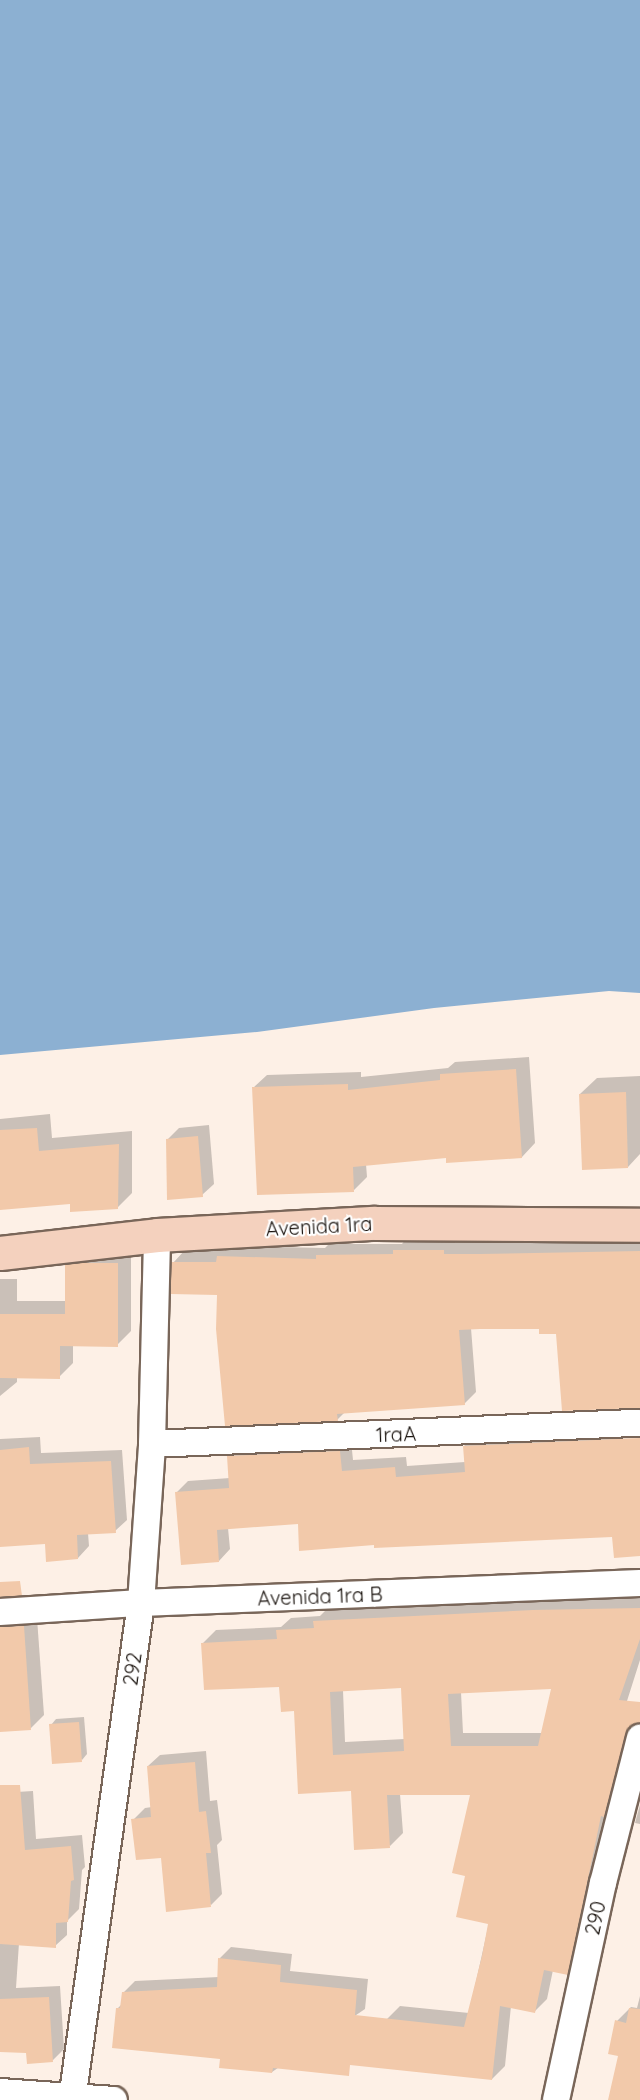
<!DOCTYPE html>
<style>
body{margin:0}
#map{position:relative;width:640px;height:2100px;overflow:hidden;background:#fdf0e6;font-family:Quicksand,sans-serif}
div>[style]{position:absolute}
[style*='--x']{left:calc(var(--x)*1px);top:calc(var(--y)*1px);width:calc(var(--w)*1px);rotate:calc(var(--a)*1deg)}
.water>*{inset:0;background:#8cb0d2}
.shadow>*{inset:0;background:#0003}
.building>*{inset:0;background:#f2c9aa}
.roads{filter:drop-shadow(2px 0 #796659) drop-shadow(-2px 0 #796659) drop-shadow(0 2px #796659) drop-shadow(0 -2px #796659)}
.street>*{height:26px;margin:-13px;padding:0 13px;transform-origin:13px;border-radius:13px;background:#fff}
.secondary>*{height:33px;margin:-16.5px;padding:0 16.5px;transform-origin:16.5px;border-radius:16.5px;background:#f4d1be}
span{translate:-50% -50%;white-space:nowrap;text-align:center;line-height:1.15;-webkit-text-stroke:4.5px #fff;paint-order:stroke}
.street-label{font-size:20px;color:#17100b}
</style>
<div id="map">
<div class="water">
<i style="clip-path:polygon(0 0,640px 0,640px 993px,609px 991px,434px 1008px,257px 1032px,0 1055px)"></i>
</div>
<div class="shadow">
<i style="clip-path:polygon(529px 1057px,535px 1143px,522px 1157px,447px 1157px,366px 1164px,367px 1177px,354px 1190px,253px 1088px,267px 1075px,361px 1072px,361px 1077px,448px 1068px,455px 1062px)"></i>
<i style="clip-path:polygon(640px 1076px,640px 1154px,628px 1167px,580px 1094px,597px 1078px)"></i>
<i style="clip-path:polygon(50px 1114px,52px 1138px,132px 1131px,132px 1193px,118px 1207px,71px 1203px,0 1209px,0 1119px)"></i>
<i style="clip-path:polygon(209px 1125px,214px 1184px,202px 1195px,168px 1139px,179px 1128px)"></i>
<i style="clip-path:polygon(406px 1239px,455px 1239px,455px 1243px,550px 1243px,552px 1241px,640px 1240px,640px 1407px,557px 1333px,540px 1328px,471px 1328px,476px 1392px,464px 1404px,345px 1412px,337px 1420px,218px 1293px,173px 1263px,184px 1251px,224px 1251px,230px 1246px,325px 1248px,329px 1244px,402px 1244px)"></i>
<i style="clip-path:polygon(131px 1250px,131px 1331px,117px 1345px,73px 1345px,73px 1363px,59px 1377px,17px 1377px,17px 1382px,0 1396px,0 1279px,17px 1279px,17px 1301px,66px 1301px,67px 1265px,80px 1251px)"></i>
<i style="clip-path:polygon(475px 1435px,640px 1439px,640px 1554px,613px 1535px,375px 1544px,299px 1523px,228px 1528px,230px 1549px,219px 1561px,177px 1492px,188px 1481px,230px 1478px,228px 1456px,239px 1445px,351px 1440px,353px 1460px,406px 1457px,407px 1466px,465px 1462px,464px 1446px)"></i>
<i style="clip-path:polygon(40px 1437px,41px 1453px,122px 1450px,127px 1520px,115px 1531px,88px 1533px,89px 1546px,78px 1558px,46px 1542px,0 1546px,0 1439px)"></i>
<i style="clip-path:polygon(evenodd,640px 1596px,640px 1660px,614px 1742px,610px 1770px,624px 1773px,580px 1961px,567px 1973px,553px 1970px,547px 1999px,534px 2012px,511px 2006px,505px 2066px,492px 2079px,387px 2019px,400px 2006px,469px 2013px,489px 1923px,467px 1875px,472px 1794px,400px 1794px,403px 1833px,390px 1846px,281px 1685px,203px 1643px,216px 1630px,281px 1627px,291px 1618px,320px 1616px,328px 1608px,640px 1596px,403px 1686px,405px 1739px,345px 1742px,343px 1690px,403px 1686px,640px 1596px,552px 1688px,542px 1733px,463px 1733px,461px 1692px,552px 1688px)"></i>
<i style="clip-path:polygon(37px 1618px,44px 1715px,31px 1728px,0 1730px,0 1620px)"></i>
<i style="clip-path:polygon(84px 1717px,87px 1754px,82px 1760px,51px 1725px,56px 1719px)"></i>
<i style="clip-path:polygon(206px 1751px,210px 1801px,217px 1800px,222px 1840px,217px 1845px,222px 1894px,211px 1905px,162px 1856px,133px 1820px,145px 1808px,152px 1807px,148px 1766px,160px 1755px)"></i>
<i style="clip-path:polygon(33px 1791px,36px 1839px,82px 1835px,85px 1867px,82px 1870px,79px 1909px,67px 1921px,67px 1935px,55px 1946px,19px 1943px,16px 1988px,60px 1986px,64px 2049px,53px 2060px,28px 2052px,0 2050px,0 1793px)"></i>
<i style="clip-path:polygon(640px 1805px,640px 1824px,635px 1823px)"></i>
<i style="clip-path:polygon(231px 1947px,292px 1954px,290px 1971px,368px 1979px,365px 2009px,272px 2072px,222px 2058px,118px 2008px,122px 2004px,123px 1993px,135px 1981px,219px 1977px,219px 1959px)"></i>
<i style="clip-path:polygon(640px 1996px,640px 2100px,609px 2100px,620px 2055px,617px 2021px,631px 2007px,637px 2008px)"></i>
</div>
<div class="building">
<i style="clip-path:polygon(516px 1069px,522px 1158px,446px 1163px,446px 1158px,353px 1167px,354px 1192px,257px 1195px,252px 1087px,348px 1084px,348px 1090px,440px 1080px,440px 1074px)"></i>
<i style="clip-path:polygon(626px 1092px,628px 1168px,582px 1170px,579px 1094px)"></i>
<i style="clip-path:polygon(37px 1128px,39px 1151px,119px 1144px,118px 1209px,70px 1212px,70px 1204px,0 1210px,0 1130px)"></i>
<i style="clip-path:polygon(198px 1136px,203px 1197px,167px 1200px,166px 1139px)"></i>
<i style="clip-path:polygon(393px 1250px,444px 1250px,444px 1254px,480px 1254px,640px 1251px,640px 1408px,562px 1411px,556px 1334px,539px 1334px,539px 1329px,480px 1329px,459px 1330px,465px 1405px,337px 1414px,338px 1421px,225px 1426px,216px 1329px,217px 1295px,171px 1294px,171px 1262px,216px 1262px,217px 1256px,316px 1259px,316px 1255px,393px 1254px)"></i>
<i style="clip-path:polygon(78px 1263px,118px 1263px,118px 1347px,60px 1346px,60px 1379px,0 1378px,0 1314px,65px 1314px,65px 1264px)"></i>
<i style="clip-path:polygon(640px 1438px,640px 1556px,614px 1558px,612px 1537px,374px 1548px,374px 1545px,299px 1551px,298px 1524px,217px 1530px,219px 1562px,181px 1565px,175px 1492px,229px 1488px,227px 1456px,340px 1451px,342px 1471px,395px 1467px,396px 1477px,465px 1472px,463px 1446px)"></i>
<i style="clip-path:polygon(29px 1447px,30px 1464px,111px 1461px,116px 1533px,77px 1535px,78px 1559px,46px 1562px,45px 1544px,0 1547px,0 1450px)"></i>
<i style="clip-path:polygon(20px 1581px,22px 1596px,0 1597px,0 1582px)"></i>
<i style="clip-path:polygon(evenodd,640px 1608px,640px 1639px,619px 1700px,640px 1702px,640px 1723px,630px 1727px,626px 1734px,604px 1817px,601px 1816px,568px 1975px,544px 1970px,535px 2013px,500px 2006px,492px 2080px,350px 2065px,349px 2076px,273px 2068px,272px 2073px,219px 2068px,220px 2059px,112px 2048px,116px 2008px,120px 2008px,122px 1992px,217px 1987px,218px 1958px,281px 1965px,280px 1982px,357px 1990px,355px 2015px,464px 2027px,482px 1956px,488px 1924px,456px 1917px,465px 1876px,452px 1873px,470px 1795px,387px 1795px,390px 1848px,354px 1850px,351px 1791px,298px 1794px,294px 1711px,281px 1712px,279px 1687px,204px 1690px,201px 1643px,277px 1639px,276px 1630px,314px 1628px,313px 1621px,533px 1610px,640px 1608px,401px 1688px,404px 1751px,333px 1755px,330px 1692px,401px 1688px,640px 1608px,551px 1689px,538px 1746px,451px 1746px,448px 1694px,551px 1689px)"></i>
<i style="clip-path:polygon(24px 1626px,31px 1730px,0 1732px,0 1627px)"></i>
<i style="clip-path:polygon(79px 1722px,82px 1762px,52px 1764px,49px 1724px)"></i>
<i style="clip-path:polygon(195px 1762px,199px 1812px,206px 1811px,211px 1853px,206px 1853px,211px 1907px,166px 1912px,161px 1858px,136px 1860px,131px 1819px,151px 1817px,147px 1766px)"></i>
<i style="clip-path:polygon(0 1785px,20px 1785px,25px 1850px,71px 1846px,74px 1880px,71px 1881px,68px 1922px,56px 1923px,56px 1948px,0 1944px)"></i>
<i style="clip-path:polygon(49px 1997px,53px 2062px,27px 2064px,26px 2053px,0 2052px,0 1999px)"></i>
<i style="clip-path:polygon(629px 2008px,640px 2009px,640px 2100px,608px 2100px,618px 2056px,608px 2054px,615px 2020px,626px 2023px)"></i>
</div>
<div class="roads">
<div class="street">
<i style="--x:152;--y:1444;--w:488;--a:-2.5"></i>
<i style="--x:0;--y:1612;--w:141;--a:-3.7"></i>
<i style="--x:141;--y:1603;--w:499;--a:-2.3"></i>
<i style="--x:0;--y:2092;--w:114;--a:4"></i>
<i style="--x:72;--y:2100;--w:502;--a:-82.1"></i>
<i style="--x:141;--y:1603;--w:159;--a:-86"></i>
<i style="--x:152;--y:1444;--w:209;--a:-88.6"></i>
<i style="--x:556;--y:2100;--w:222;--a:-77.8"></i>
<i style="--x:603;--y:1883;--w:150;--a:-75.7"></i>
</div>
<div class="secondary">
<i style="--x:0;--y:1253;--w:158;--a:-6.5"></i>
<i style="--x:157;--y:1235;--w:218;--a:-3.2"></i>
<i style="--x:375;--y:1223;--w:265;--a:0.4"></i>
</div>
</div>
<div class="street-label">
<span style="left:319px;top:1226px;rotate:-3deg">Avenida 1ra</span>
<span style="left:396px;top:1434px;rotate:-2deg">1raA</span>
<span style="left:320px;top:1596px;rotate:-2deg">Avenida 1ra B</span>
<span style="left:132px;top:1669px;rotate:-82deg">292</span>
<span style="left:595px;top:1918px;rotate:-78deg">290</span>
</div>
</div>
